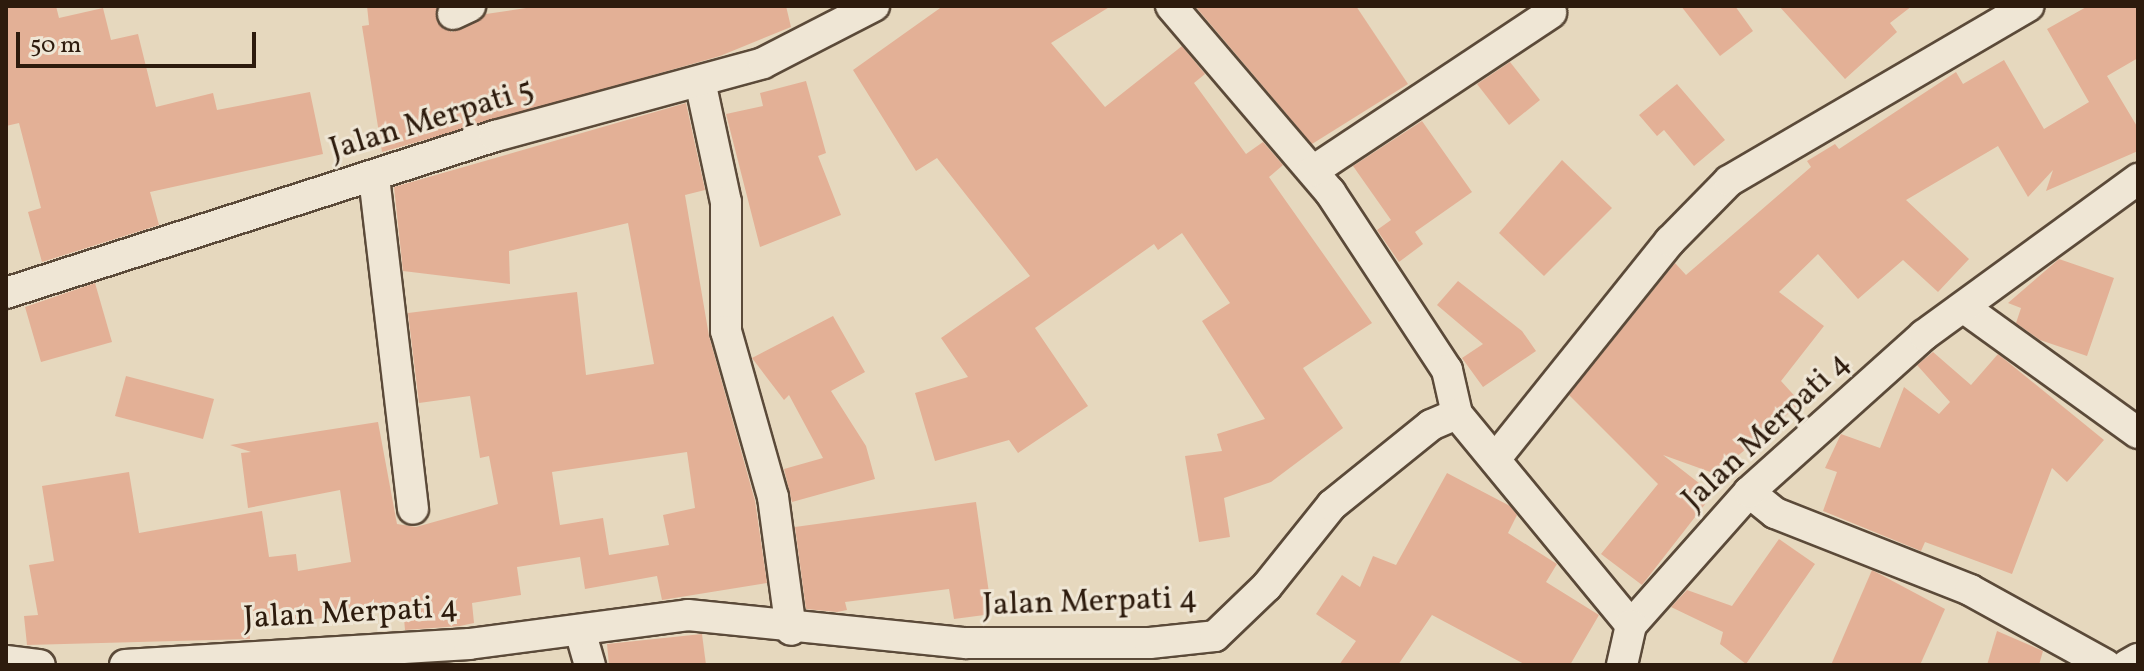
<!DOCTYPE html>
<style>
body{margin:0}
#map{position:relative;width:2144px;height:671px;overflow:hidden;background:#e6d8be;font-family:Vollkorn,serif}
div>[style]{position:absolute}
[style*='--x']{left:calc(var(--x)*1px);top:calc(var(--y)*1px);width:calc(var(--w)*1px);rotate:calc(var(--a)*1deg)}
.building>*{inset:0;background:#e3b096}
.roads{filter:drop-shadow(2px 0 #5b4a39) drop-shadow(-2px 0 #5b4a39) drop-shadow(0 2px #5b4a39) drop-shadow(0 -2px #5b4a39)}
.street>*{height:30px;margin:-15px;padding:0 15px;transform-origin:15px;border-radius:15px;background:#efe6d5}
span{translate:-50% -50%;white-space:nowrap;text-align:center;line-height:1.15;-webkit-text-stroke:6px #efe6d5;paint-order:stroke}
.street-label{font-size:32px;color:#2d1b0d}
.frame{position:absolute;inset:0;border:8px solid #2d1b0d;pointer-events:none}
.scale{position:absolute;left:16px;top:32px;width:240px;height:36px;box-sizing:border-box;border:4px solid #2d1b0d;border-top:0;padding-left:10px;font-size:24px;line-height:28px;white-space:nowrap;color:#2d1b0d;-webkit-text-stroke:6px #efe6d5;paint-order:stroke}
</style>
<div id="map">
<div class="building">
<i style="clip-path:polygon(6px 6px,56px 6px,59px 18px,103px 8px,111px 40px,138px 34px,156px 107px,213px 93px,217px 110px,310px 92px,323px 154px,150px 192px,159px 225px,42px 262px,28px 212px,41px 208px,19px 123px,6px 126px)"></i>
<i style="clip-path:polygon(367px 6px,437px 6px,437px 22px,452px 32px,486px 14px,539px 6px,786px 6px,791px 27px,720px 56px,382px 152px,362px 26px,369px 25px)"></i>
<i style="clip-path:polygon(943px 6px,1111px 6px,1051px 43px,1105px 107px,1182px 46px,1205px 74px,1194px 83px,1246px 154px,1263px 142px,1283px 165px,1269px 177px,1372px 323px,1303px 368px,1343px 428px,1271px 482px,1224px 498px,1230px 537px,1199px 542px,1185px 456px,1222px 451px,1217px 434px,1265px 419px,1202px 321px,1230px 303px,1182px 233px,1158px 250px,1154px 244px,1035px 328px,1088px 406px,1018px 453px,1009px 440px,935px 461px,915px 393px,968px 377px,941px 338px,1030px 276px,937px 158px,916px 171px,853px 70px)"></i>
<i style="clip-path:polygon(1195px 6px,1356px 6px,1408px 84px,1312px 144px)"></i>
<i style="clip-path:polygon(1681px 6px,1735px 6px,1753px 31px,1720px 56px)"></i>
<i style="clip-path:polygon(1779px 6px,1912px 6px,1890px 23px,1897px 32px,1845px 79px)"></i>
<i style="clip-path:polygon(2088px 6px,2138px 6px,2138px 58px,2107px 76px,2138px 128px,2138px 151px,2046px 191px,2053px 170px,2028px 197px,1998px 146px,1906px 200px,1969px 259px,1938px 292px,1903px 260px,1858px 299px,1818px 254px,1779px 292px,1824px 326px,1781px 381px,1801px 403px,1716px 474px,1663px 455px,1713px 494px,1642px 585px,1601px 554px,1658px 484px,1569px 395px,1675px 263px,1686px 275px,1811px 167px,1807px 161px,1835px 144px,1839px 149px,1956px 72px,1963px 84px,2004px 60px,2044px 129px,2089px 102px,2047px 29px)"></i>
<i style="clip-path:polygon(1510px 62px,1540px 100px,1509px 125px,1477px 84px)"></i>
<i style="clip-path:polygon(806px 81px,826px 153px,818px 156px,841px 215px,760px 247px,726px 114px,763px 106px,760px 93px)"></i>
<i style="clip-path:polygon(1677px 84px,1725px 140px,1694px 166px,1664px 130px,1657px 136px,1639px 115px)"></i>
<i style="clip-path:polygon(evenodd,686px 103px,705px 190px,685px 195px,709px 336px,755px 501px,767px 583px,662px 600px,657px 576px,585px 589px,580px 557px,517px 567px,521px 595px,472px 603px,474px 623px,460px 626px,405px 630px,403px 607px,249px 628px,250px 639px,27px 645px,24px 616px,38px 615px,29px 565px,54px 561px,42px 486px,129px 472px,139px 533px,262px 511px,269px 557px,296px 554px,298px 571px,351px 562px,340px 490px,248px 508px,241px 453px,251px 452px,230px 445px,378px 422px,397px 524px,416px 527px,498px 504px,489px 456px,480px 458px,470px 396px,419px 403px,408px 313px,577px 292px,586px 375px,654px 364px,628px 223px,509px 251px,510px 284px,403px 271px,394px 187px,686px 103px,687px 452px,695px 508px,663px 515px,669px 545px,609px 555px,603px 518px,560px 525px,552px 472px,687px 452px)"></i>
<i style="clip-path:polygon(1422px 121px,1472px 192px,1415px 232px,1423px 244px,1399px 262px,1377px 230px,1391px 220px,1353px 166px)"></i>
<i style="clip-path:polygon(1562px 160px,1612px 208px,1544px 276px,1499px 233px)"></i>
<i style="clip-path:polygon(2059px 259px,2114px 278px,2087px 356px,2040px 340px,2016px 323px,2021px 308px,2008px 303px)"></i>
<i style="clip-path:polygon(1458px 281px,1522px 331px,1536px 351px,1483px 387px,1462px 358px,1483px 344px,1437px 305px)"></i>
<i style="clip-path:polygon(95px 283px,112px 342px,41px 362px,25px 307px)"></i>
<i style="clip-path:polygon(833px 316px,865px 372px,831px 391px,866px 446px,875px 479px,792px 502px,784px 469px,823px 458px,789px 395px,784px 400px,752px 358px)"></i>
<i style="clip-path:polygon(1933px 352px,1971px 385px,1998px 354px,2104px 440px,2067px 482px,2052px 468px,2012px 574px,1925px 542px,1921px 551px,1823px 511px,1837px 472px,1825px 468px,1841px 434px,1880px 448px,1904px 387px,1939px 414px,1950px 402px,1917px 365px)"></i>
<i style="clip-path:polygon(126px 376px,214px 399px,203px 439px,115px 416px)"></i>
<i style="clip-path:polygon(1447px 473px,1510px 506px,1517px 515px,1508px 533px,1557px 564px,1546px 582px,1599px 615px,1570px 665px,1526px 665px,1432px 615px,1398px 665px,1339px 665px,1356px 641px,1316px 614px,1342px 575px,1360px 587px,1373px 556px,1396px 565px)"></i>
<i style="clip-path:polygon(976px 502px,992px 614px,954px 619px,949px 589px,845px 602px,847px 610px,837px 612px,806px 609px,795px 527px)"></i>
<i style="clip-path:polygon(1779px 539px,1815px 564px,1746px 664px,1720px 644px,1723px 632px,1671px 607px,1687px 590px,1732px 606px)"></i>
<i style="clip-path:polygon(1872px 570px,1945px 609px,1920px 665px,1831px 665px)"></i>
<i style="clip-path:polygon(1997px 631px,2043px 651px,2039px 665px,1987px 665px)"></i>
<i style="clip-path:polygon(702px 634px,706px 665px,609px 665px,607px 644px)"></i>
</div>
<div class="roads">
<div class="street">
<i style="--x:1171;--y:6;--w:245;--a:49.5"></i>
<i style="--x:1330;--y:192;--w:213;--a:56.7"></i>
<i style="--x:1447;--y:370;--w:45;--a:77.2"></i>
<i style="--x:453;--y:14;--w:19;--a:-25"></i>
<i style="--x:700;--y:81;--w:124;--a:77.9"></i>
<i style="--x:726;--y:202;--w:129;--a:90"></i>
<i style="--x:726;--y:331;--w:173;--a:74.2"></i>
<i style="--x:773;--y:497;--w:134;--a:82.3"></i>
<i style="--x:1313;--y:171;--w:286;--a:-33.6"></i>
<i style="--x:374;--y:177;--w:334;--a:83.3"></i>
<i style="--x:6;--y:293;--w:514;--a:-17.8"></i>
<i style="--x:495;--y:136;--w:278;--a:-15.2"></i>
<i style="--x:763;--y:63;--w:125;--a:-27.2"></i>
<i style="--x:1966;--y:309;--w:212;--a:35.8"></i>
<i style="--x:1496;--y:458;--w:278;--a:-51.3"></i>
<i style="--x:1670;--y:241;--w:84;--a:-45.5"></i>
<i style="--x:1729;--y:181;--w:347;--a:-30.3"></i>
<i style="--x:1749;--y:492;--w:33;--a:39"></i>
<i style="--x:1775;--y:513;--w:210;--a:21.5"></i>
<i style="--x:1970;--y:590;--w:155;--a:28.9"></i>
<i style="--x:581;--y:634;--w:32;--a:74"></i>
<i style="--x:6;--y:661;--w:34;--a:7"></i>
<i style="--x:125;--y:665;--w:345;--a:-3.5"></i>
<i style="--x:469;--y:644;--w:221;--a:-7.5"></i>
<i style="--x:688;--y:615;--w:279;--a:5.8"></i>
<i style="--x:966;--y:643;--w:184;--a:0"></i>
<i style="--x:1150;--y:643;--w:65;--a:-6.1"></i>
<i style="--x:1215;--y:636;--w:72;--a:-43.9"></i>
<i style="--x:1267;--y:586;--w:104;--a:-51.3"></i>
<i style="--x:1332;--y:505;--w:127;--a:-38.9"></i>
<i style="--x:1431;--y:425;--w:28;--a:-23"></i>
<i style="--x:1457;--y:414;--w:273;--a:50.5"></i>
<i style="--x:1631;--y:625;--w:178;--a:-48.4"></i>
<i style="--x:1749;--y:492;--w:235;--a:-41.9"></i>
<i style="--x:1924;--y:335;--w:265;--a:-36.1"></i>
<i style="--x:1622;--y:665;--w:41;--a:-77.3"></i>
<i style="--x:2127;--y:665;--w:13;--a:-29"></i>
</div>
</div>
<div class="street-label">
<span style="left:432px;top:121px;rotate:-17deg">Jalan Merpati 5</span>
<span style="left:1767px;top:432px;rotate:-43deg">Jalan Merpati 4</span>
<span style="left:1090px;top:603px;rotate:-2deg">Jalan Merpati 4</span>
<span style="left:351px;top:614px;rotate:-3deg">Jalan Merpati 4</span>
</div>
<div class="frame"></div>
<div class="scale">50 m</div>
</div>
